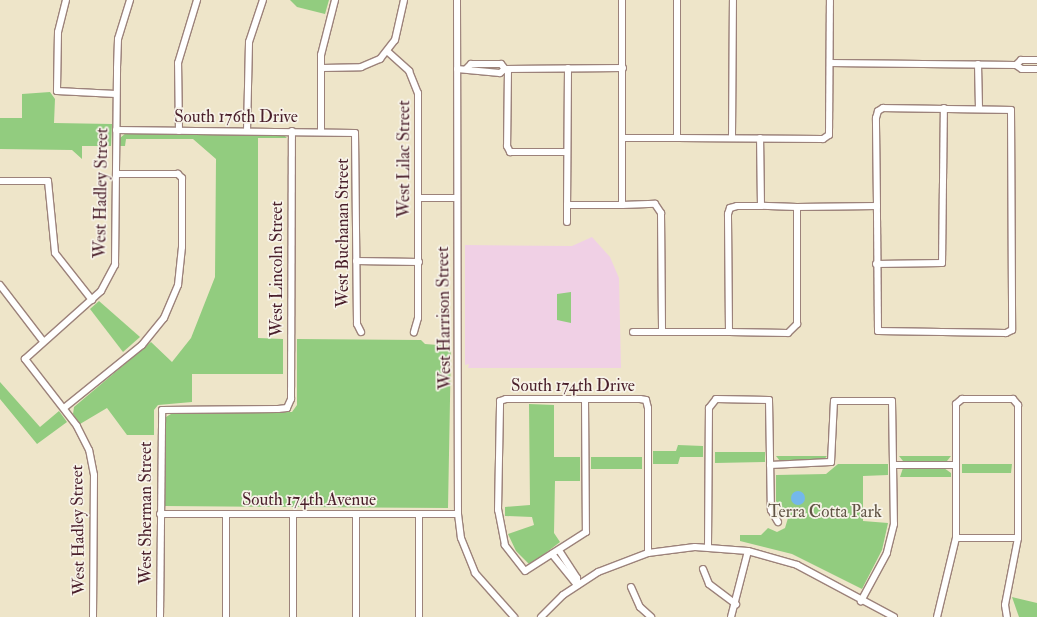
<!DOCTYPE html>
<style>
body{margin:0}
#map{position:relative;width:1037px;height:617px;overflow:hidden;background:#eee5c9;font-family:"IM FELL Double Pica",serif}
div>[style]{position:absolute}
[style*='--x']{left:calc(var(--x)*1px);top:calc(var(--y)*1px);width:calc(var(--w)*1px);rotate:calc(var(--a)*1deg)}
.built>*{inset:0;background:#f0d0e5}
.green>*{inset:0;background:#92cc7f}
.water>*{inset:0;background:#74b8ea}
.round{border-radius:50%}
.roads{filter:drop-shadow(1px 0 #9c827a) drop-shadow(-1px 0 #9c827a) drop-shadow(0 1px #9c827a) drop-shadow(0 -1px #9c827a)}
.minor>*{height:6px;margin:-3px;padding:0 3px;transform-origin:3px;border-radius:3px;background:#fff}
span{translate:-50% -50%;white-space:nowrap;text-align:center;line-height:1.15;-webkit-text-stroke:3.5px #f7f3e8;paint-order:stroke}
.street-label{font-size:17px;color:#4a1f2b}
.park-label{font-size:17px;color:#605344}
</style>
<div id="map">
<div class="built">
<i style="clip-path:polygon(592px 237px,610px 257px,619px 278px,621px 368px,468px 368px,469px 364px,465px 365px,465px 245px,572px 246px)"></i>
</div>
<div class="green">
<i style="clip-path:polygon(290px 0,329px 0,325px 14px,297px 7px)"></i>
<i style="clip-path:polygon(50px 92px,55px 99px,54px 123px,112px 124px,111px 146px,82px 146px,82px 159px,72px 150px,0 149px,0 118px,22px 118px,22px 94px)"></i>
<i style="clip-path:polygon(126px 133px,282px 133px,287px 138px,258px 138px,258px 338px,283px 339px,283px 374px,192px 374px,192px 402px,158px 405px,154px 410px,154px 435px,127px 435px,107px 408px,80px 424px,73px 414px,74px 407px,151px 342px,172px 362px,191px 338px,215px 277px,216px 159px,193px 139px,126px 139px,125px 146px,120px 146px,120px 138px)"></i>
<i style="clip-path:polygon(571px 292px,571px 323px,557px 320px,557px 294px)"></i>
<i style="clip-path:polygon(99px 301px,140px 337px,123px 352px,90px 309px)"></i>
<i style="clip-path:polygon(297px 339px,421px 340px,425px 344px,451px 346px,448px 508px,165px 506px,166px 417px,171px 414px,292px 412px,297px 405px)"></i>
<i style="clip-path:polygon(0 382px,40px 427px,59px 411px,67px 422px,37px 444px,0 399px)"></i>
<i style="clip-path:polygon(529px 404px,554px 405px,554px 457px,580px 457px,580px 481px,555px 481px,554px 533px,560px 542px,530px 565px,516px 551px,508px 534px,534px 525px,532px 517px,505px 516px,505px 507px,530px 505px)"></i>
<i style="clip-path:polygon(678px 445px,703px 446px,703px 457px,680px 457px,678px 464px,653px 464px,653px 451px,676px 451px)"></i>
<i style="clip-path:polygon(715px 452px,765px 452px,765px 462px,715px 463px)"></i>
<i style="clip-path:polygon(776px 456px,827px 456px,823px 461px,780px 461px)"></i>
<i style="clip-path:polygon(899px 456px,951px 456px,947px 461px,903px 461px)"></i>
<i style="clip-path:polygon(591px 457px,642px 457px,642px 469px,591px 469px)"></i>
<i style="clip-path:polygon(838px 464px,888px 464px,888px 475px,863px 476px,863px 521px,888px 523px,882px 550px,862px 589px,792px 554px,740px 541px,740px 535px,761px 535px,768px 528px,777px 532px,785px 528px,788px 518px,776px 501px,776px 475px,826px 474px)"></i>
<i style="clip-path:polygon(962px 464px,1012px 464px,1011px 473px,962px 473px)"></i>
<i style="clip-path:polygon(903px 468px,944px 468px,951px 473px,951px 477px,900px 477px)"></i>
<i style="clip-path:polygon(1012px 597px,1037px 603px,1037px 617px,1019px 617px)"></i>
</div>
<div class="water">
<i class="round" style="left:791px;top:491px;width:14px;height:14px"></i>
</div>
<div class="roads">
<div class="minor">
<i style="--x:66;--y:0;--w:33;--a:104"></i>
<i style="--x:58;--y:32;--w:59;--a:91"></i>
<i style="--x:57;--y:91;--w:59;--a:2.9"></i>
<i style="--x:457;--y:0;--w:514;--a:89.89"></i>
<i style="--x:458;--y:514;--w:24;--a:83"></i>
<i style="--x:461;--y:538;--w:38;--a:68"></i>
<i style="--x:475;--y:573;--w:59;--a:48.4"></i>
<i style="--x:622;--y:0;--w:138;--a:90"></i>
<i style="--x:622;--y:138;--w:55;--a:0"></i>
<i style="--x:677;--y:138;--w:138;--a:-90"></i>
<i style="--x:387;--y:51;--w:30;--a:42"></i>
<i style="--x:409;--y:71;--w:24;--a:68"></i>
<i style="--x:418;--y:93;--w:225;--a:90"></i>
<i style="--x:418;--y:318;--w:15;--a:106"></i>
<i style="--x:830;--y:63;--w:186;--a:0.6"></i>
<i style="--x:1016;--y:65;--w:7;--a:34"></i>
<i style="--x:1022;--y:69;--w:15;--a:0"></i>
<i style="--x:978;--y:64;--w:44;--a:88.7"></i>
<i style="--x:1016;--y:65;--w:7;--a:-45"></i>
<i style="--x:1021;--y:60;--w:16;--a:0"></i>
<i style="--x:322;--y:68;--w:39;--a:-1"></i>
<i style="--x:361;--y:67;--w:21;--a:-23"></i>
<i style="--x:380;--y:59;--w:24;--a:-52"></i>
<i style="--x:395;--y:40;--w:41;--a:-77.3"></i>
<i style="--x:568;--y:68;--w:137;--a:90.4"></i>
<i style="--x:567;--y:205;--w:55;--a:0"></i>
<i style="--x:457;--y:69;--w:43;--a:5.3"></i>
<i style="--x:500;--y:73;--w:6;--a:-39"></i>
<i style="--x:505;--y:69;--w:118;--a:-0.5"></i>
<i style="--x:466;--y:69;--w:7;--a:-45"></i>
<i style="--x:471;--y:64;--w:30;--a:0"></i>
<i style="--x:501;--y:64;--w:6;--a:51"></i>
<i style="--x:508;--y:69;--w:77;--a:90.7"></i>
<i style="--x:507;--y:146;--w:7;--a:63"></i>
<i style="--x:510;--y:152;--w:57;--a:0"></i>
<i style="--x:116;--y:130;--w:239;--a:0.7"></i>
<i style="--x:355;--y:133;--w:191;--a:89.4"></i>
<i style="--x:357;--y:324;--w:9;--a:63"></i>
<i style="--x:179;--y:131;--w:68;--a:-90.8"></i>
<i style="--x:178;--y:63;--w:66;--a:-73.2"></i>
<i style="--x:247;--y:131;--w:89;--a:-88.7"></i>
<i style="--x:249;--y:42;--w:44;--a:-71.6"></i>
<i style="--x:321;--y:131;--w:76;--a:-90"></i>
<i style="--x:321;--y:55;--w:57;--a:-75.7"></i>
<i style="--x:732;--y:137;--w:137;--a:-89.6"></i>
<i style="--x:622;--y:138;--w:67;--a:90"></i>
<i style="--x:622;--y:205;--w:33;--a:-2"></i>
<i style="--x:655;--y:204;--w:11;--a:56"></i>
<i style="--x:661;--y:213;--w:119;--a:89.5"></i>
<i style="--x:662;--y:332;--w:29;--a:180"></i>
<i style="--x:677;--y:138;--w:146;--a:0.4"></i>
<i style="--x:823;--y:139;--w:7;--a:-34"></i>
<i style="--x:829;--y:135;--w:135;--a:-89.6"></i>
<i style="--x:0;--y:181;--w:48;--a:0"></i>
<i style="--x:48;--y:181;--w:72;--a:84.4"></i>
<i style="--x:55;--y:253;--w:60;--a:51.8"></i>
<i style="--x:418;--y:198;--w:39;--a:0"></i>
<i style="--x:797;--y:207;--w:80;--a:-0.7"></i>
<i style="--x:877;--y:206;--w:88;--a:-90.7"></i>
<i style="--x:876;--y:118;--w:7;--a:-74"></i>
<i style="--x:878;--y:111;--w:6;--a:-31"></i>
<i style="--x:883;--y:108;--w:128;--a:0.9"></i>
<i style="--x:1011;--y:110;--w:220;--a:89.7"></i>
<i style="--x:1012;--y:330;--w:7;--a:153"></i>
<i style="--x:1006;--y:333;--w:128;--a:-179.1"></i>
<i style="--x:878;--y:331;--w:125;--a:-90.5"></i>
<i style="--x:567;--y:222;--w:17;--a:-90"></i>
<i style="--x:356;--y:261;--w:63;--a:0.9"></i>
<i style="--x:876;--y:264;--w:66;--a:-0.9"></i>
<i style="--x:942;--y:263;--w:155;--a:-89.3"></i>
<i style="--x:0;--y:285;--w:71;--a:52.5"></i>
<i style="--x:662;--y:332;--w:67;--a:0"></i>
<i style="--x:729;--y:332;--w:118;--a:-90.5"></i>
<i style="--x:728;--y:214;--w:6;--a:-72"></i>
<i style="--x:730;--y:208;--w:7;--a:-16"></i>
<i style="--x:737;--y:206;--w:24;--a:0"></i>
<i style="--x:761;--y:206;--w:68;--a:-90.8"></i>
<i style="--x:729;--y:332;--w:59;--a:1"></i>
<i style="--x:788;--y:333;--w:13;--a:-45"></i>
<i style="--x:797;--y:324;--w:117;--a:-90"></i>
<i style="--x:797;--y:207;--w:36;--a:-178"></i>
<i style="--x:585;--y:399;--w:133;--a:89.6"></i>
<i style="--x:586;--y:532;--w:72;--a:147.4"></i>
<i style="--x:525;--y:571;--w:33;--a:-128"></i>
<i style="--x:505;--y:545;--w:36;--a:-101"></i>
<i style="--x:498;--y:510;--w:109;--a:-88.9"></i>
<i style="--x:500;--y:401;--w:6;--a:-18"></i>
<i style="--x:506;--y:399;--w:134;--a:0"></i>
<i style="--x:640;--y:399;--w:6;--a:9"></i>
<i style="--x:646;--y:400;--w:8;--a:76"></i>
<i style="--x:648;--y:408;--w:145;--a:90"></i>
<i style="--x:64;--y:408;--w:100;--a:-38.9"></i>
<i style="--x:142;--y:345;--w:35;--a:-51"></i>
<i style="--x:164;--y:318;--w:36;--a:-67"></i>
<i style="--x:178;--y:285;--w:38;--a:-84"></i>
<i style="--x:182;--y:247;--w:69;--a:-90"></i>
<i style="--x:182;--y:178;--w:6;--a:-135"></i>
<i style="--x:178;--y:174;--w:62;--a:180"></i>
<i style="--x:770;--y:465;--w:61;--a:-2.8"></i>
<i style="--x:831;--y:462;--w:61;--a:-87.2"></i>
<i style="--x:834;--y:401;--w:58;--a:0"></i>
<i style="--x:892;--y:401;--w:123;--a:89.1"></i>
<i style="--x:894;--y:524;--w:30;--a:104"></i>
<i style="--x:887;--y:553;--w:55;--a:118.4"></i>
<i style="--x:894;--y:465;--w:62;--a:0"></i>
<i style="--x:160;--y:514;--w:298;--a:0"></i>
<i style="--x:356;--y:514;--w:103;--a:90"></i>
<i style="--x:956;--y:538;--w:62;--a:0"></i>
<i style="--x:708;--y:547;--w:139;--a:-89.6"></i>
<i style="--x:709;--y:408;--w:11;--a:-52"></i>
<i style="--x:716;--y:399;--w:53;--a:1.1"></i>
<i style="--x:769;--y:400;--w:110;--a:89"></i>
<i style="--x:771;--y:510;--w:14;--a:60"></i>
<i style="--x:552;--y:554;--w:40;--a:51"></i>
<i style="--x:577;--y:585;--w:7;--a:-90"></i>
<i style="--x:577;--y:578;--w:33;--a:-123"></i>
<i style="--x:703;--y:569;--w:16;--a:68"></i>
<i style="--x:709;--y:584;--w:34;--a:37"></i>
<i style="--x:631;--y:587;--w:22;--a:66"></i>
<i style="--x:640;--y:607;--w:15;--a:42"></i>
<i style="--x:93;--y:617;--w:142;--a:-89.6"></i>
<i style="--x:94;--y:475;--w:25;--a:-101"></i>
<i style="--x:89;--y:450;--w:27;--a:-117"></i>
<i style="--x:77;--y:426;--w:85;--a:-127.8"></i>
<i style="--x:25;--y:359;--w:102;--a:-41.8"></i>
<i style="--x:101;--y:291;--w:30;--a:-62"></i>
<i style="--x:115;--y:265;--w:197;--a:-89.4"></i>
<i style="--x:117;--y:68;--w:29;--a:-88"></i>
<i style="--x:118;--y:39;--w:41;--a:-72.9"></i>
<i style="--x:160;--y:617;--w:207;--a:-89.4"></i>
<i style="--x:162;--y:410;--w:116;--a:-0.5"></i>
<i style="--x:278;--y:409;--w:9;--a:-6"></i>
<i style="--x:287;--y:408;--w:10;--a:-66"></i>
<i style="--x:291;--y:399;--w:268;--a:-89.8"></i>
<i style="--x:226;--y:617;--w:103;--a:-90"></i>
<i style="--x:293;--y:617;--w:103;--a:-90"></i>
<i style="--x:419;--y:617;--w:103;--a:-90"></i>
<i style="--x:541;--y:617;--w:31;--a:-45"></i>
<i style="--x:563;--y:595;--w:42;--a:-33.3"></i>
<i style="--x:598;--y:572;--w:53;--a:-20.8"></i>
<i style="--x:648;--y:553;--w:47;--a:-7.3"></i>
<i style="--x:695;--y:547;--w:53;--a:4.3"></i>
<i style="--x:748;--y:551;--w:51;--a:15.9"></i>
<i style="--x:797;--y:565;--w:110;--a:28.2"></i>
<i style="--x:731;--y:617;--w:68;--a:-75.6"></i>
<i style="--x:937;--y:617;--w:81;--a:-76.5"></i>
<i style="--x:956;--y:538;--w:134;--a:-90"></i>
<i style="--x:956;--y:404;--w:8;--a:-40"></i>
<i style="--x:962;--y:399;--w:51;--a:0"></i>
<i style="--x:1013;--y:399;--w:8;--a:50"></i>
<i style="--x:1018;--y:405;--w:133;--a:90"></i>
<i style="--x:1018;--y:538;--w:68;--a:101"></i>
<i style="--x:1005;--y:605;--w:12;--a:81"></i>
</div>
</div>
<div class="street-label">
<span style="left:236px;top:117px">South 176th Drive</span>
<span style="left:404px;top:159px;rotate:-90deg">West Lilac Street</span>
<span style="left:101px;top:193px;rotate:-89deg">West Hadley Street</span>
<span style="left:343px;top:233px;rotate:-90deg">West Buchanan Street</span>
<span style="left:277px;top:269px;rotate:-90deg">West Lincoln Street</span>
<span style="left:444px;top:318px;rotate:-91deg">West Harrison Street</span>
<span style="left:573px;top:386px">South 174th Drive</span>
<span style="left:309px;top:500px">South 174th Avenue</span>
<span style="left:146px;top:513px;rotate:-90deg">West Sherman Street</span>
<span style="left:78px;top:530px;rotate:-91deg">West Hadley Street</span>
</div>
<div class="park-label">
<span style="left:825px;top:512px">Terra Cotta Park</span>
</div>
</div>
